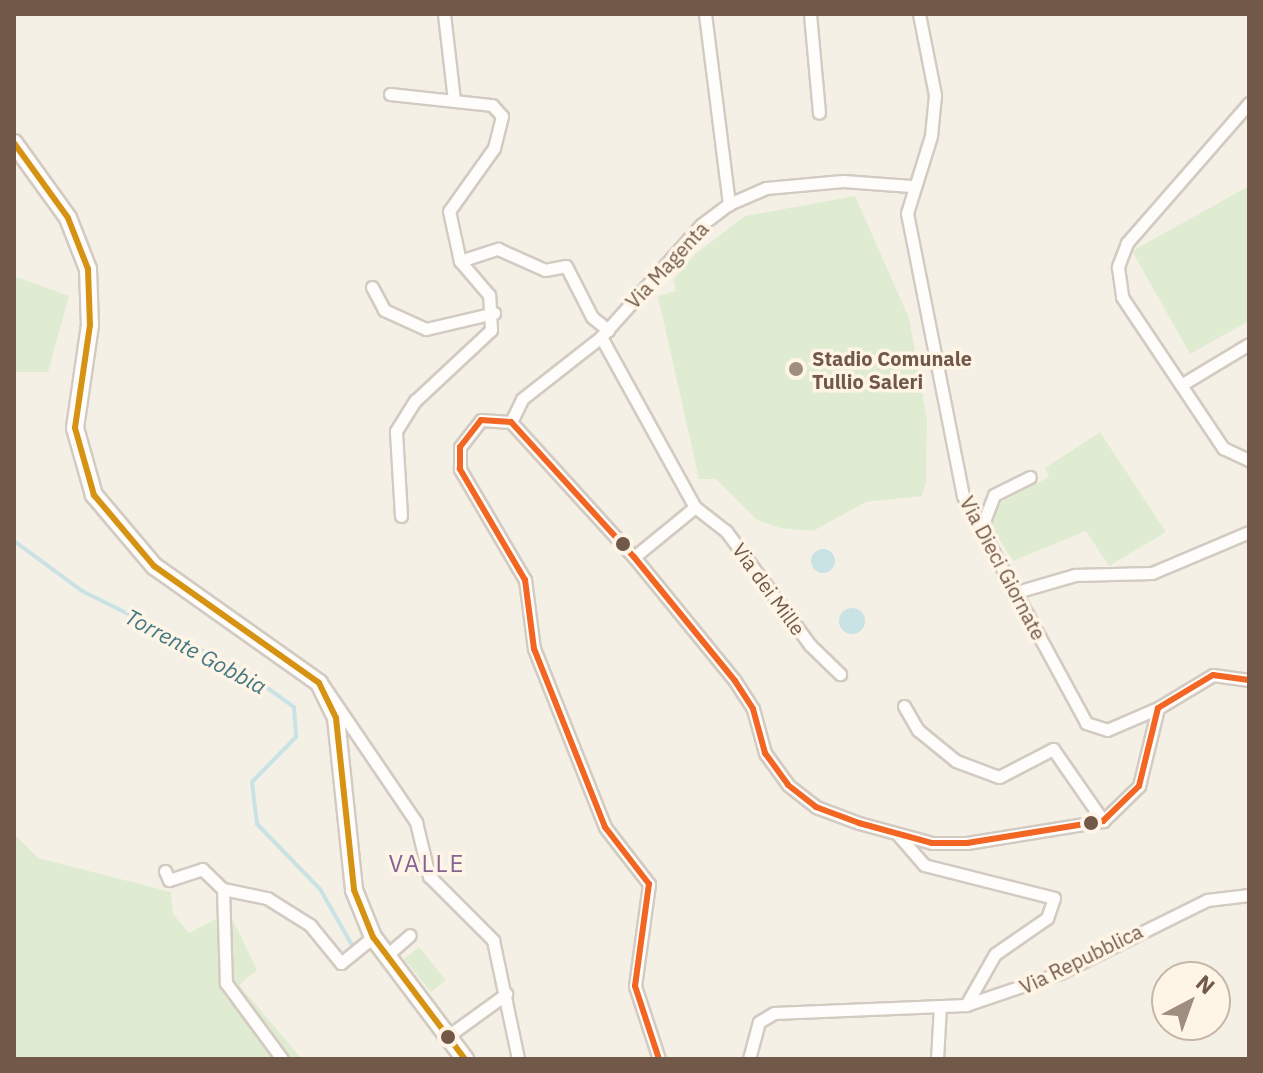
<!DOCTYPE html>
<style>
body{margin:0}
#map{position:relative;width:1263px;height:1073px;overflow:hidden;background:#f5f0e6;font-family:"IBM Plex Sans",sans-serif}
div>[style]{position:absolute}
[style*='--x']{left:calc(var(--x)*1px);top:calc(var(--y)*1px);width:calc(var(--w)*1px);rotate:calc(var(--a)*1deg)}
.green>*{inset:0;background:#e0ecd1}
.water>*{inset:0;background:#c9e2e4}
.round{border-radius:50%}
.stream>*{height:4px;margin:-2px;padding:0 2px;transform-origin:2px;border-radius:2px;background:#c9e2e4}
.roads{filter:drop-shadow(2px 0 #d3cbc2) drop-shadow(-2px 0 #d3cbc2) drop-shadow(0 2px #d3cbc2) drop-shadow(0 -2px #d3cbc2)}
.street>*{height:11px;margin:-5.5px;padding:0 5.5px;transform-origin:5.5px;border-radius:5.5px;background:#fefdfb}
.secondary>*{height:16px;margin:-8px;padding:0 8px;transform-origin:8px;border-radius:8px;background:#fefdfb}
.bus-1>*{height:6px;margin:-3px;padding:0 3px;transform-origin:3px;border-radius:3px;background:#f26522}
.bus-2>*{height:6px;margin:-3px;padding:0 3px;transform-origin:3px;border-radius:3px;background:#d69212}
.dots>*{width:22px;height:22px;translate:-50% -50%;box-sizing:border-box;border:4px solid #fff5e6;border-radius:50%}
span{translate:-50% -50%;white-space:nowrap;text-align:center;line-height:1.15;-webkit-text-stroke:7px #fff5e6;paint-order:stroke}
.street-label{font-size:20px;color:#715848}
.poi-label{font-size:20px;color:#715848;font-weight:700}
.left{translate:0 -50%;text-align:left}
.water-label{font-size:22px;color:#437884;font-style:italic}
.quarter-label{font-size:24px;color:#856494;letter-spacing:2px}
.frame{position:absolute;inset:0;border:16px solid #715848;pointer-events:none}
.north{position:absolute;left:1151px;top:961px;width:80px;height:80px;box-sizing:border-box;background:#fff5e6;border:2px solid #c6b6a7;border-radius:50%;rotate:41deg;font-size:22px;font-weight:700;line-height:32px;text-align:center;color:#715848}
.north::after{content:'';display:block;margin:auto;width:28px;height:36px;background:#9f8d7f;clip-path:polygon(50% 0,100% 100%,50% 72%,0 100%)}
</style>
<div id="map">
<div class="green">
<i style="clip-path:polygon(1249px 186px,1249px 321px,1190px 354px,1132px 251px)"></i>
<i style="clip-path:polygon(855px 196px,909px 318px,927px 420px,926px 482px,922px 496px,866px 502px,813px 531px,780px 528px,757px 520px,716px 479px,699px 479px,658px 296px,676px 291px,673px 280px,694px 255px,745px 216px)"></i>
<i style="clip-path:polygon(14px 276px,69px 296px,48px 372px,14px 372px)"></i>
<i style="clip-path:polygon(1100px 432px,1166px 532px,1109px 566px,1086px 531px,1013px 561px,989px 523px,996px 505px,1049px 477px,1045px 468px)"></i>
<i style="clip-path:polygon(14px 834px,38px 858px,171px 892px,173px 914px,189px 933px,216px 919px,224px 901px,257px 970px,239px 985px,302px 1059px,14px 1059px)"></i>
<i style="clip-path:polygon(419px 947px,446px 980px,431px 992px,404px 959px)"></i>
</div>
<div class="water">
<i class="round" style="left:811px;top:549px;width:24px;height:24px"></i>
<i class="round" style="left:839px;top:608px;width:26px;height:26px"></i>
</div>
<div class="stream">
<i style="--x:14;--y:541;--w:84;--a:36.3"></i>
<i style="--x:82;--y:591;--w:184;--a:26.4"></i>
<i style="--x:247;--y:673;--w:58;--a:35.9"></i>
<i style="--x:294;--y:707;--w:30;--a:86"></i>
<i style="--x:296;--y:737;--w:63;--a:134.4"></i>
<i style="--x:252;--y:782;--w:42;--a:83.2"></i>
<i style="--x:257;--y:824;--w:91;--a:45.9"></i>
<i style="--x:320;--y:889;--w:64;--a:60.3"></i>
</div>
<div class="roads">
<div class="street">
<i style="--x:444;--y:14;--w:87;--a:83.4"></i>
<i style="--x:705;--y:14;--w:192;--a:82.8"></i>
<i style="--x:810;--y:14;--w:99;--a:84.8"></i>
<i style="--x:919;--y:14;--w:83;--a:78.8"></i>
<i style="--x:935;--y:95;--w:41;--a:95.6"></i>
<i style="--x:931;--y:136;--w:81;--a:107.3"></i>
<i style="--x:907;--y:213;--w:288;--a:78.8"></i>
<i style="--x:963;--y:496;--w:258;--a:61.5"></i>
<i style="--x:1086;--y:723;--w:22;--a:18"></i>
<i style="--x:1107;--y:730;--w:56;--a:-23.3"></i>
<i style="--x:390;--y:94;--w:103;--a:6.2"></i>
<i style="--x:492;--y:105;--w:15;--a:48"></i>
<i style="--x:502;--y:116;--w:33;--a:104"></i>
<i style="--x:494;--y:148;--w:77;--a:125.5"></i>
<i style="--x:449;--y:211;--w:51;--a:77.6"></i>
<i style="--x:460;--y:261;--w:40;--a:-18"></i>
<i style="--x:498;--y:249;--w:51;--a:24.1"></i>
<i style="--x:545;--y:270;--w:21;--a:-11"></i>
<i style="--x:566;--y:266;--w:57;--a:63"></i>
<i style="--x:592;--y:317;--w:21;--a:39"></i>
<i style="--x:1249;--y:103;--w:186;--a:131.1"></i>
<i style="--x:1127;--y:243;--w:26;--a:111"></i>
<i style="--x:1118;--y:267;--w:30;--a:82"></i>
<i style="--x:1122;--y:297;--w:182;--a:56.2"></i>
<i style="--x:1223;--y:448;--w:29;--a:25"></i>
<i style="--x:372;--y:287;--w:26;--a:62"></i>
<i style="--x:384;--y:310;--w:46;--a:24.3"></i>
<i style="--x:426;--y:329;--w:70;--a:-13.2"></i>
<i style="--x:601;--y:337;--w:194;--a:61.1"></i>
<i style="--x:695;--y:507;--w:39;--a:38"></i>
<i style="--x:726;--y:531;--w:142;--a:53.6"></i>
<i style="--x:810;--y:645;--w:42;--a:44"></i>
<i style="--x:1181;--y:385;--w:79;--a:-31.1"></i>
<i style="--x:511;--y:422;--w:25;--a:-64"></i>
<i style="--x:522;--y:399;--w:100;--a:-38.1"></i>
<i style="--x:601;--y:337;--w:150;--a:-48.2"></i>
<i style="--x:701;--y:225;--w:35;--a:-37"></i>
<i style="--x:729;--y:204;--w:40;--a:-23.4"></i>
<i style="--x:766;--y:188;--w:77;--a:-5.2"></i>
<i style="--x:843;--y:181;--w:68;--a:4.2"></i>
<i style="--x:401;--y:516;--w:85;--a:-93.4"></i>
<i style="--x:396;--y:431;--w:36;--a:-58"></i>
<i style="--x:415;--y:401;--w:104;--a:-43.1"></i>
<i style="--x:491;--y:330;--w:35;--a:-93"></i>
<i style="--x:489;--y:295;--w:45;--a:-130.5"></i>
<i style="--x:981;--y:529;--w:36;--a:-69"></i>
<i style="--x:994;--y:495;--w:40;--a:-26.6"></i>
<i style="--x:634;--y:557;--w:79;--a:-39.3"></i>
<i style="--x:1013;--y:593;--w:65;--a:-16.2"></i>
<i style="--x:1075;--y:575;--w:77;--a:-1.5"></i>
<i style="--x:1152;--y:573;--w:105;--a:-22.9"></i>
<i style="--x:323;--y:685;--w:166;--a:55.8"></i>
<i style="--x:416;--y:822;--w:56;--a:76.5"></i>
<i style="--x:429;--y:876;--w:91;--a:45"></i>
<i style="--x:493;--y:940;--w:122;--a:78.1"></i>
<i style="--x:904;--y:706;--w:28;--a:60"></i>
<i style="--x:918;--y:730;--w:49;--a:39.2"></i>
<i style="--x:956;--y:761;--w:46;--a:20.4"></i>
<i style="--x:999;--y:777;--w:61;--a:-27.4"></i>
<i style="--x:1053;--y:749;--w:88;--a:55.2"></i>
<i style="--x:899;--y:836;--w:38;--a:49"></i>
<i style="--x:924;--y:865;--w:134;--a:14.2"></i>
<i style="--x:1054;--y:898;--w:21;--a:109"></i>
<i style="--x:1047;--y:918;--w:63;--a:145.3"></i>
<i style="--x:995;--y:954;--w:59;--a:119.6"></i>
<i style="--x:165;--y:871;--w:10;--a:66"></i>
<i style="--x:169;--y:880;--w:35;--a:-18"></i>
<i style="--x:202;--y:869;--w:29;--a:44"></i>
<i style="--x:223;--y:889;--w:45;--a:11.6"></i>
<i style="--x:267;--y:898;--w:51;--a:32.1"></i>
<i style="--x:310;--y:925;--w:49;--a:50.8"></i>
<i style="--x:341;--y:963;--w:41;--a:-39.1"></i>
<i style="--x:223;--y:889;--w:94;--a:88.2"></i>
<i style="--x:226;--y:983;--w:94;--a:53.6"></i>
<i style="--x:387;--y:955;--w:30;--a:-41"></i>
<i style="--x:448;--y:1036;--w:72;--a:-35.9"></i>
<i style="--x:659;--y:1059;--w:77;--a:-108.2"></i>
<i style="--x:635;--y:986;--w:103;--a:-82.2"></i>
<i style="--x:649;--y:884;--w:72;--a:-127.7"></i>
<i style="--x:605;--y:827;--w:192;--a:-111.7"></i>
<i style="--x:534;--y:649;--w:70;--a:-97.4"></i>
<i style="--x:525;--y:580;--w:129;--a:-120.4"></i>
<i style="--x:460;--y:469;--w:22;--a:-90"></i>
<i style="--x:460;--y:447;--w:34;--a:-52"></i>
<i style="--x:481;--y:420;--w:30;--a:4"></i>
<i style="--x:511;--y:422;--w:183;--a:47.7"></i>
<i style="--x:634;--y:557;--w:160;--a:50.8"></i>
<i style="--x:735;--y:681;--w:33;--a:57"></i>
<i style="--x:753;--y:709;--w:46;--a:74.7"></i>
<i style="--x:765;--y:753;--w:39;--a:54"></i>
<i style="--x:788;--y:785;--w:36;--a:38"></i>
<i style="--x:816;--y:807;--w:46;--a:20.4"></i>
<i style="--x:859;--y:823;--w:76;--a:15.3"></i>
<i style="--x:932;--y:843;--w:35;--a:0"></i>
<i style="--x:967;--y:843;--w:138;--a:-9.2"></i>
<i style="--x:1103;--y:821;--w:50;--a:-44.2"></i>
<i style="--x:1139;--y:786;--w:80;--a:-76.3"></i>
<i style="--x:1158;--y:708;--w:64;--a:-31"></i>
<i style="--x:1213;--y:675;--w:36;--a:8"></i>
<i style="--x:749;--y:1059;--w:38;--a:-75"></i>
<i style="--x:759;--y:1022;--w:17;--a:-31"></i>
<i style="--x:774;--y:1013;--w:192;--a:-2.4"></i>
<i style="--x:966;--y:1005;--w:99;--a:-18.8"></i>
<i style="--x:1060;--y:973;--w:164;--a:-26.4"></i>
<i style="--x:1207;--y:900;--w:42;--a:-6.8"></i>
<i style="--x:937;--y:1059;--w:53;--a:-86.8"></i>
</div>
<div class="secondary">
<i style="--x:14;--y:143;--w:92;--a:54.2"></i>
<i style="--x:68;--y:218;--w:55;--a:68.6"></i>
<i style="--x:88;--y:269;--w:56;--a:88"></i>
<i style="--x:90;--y:325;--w:104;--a:98.3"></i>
<i style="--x:75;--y:428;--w:70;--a:74.2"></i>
<i style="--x:94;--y:495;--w:93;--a:49.8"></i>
<i style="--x:154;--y:566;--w:202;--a:35.3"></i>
<i style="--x:319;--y:683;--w:39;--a:64"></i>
<i style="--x:336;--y:718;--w:173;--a:84"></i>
<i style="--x:354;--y:890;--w:51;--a:68"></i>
<i style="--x:373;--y:937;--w:153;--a:53"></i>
</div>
</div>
<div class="bus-1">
<i style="--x:659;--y:1059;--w:77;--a:-108.2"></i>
<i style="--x:635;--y:986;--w:103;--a:-82.2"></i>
<i style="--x:649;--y:884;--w:72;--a:-127.7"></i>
<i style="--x:605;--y:827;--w:192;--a:-111.7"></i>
<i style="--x:534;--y:649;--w:70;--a:-97.4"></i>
<i style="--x:525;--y:580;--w:129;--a:-120.4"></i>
<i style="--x:460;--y:469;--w:22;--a:-90"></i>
<i style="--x:460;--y:447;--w:34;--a:-52"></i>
<i style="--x:481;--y:420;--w:30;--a:4"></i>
<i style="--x:511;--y:422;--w:183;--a:47.7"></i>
<i style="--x:634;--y:557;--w:160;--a:50.8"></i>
<i style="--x:735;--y:681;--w:33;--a:57"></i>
<i style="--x:753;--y:709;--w:46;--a:74.7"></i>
<i style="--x:765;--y:753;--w:39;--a:54"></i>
<i style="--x:788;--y:785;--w:36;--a:38"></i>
<i style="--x:816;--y:807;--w:46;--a:20.4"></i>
<i style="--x:859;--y:823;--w:76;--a:15.3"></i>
<i style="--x:932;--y:843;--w:35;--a:0"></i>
<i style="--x:967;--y:843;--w:138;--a:-9.2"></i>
<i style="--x:1103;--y:821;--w:50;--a:-44.2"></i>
<i style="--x:1139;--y:786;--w:80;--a:-76.3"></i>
<i style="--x:1158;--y:708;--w:64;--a:-31"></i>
<i style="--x:1213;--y:675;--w:36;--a:8"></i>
</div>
<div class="bus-2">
<i style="--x:14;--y:143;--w:92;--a:54.2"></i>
<i style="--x:68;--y:218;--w:55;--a:68.6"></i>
<i style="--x:88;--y:269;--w:56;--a:88"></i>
<i style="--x:90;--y:325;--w:104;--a:98.3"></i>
<i style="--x:75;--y:428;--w:70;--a:74.2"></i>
<i style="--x:94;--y:495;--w:93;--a:49.8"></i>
<i style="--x:154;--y:566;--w:202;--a:35.3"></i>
<i style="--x:319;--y:683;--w:39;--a:64"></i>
<i style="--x:336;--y:718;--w:173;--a:84"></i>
<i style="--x:354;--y:890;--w:51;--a:68"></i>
<i style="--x:373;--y:937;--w:153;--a:53"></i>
</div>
<div class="dots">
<i style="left:796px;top:369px;background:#9f8d7f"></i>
<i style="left:623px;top:544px;background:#715848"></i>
<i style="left:1091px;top:823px;background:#715848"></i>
<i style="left:448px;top:1037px;background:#715848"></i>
</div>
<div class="street-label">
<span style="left:667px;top:265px;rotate:-47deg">Via Magenta</span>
<span style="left:1003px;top:568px;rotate:62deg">Via Dieci Giornate</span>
<span style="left:769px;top:589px;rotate:54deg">Via dei Mille</span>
<span style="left:1081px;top:959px;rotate:-26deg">Via Repubblica</span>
</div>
<div class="poi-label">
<span class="left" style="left:812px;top:370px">Stadio Comunale<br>Tullio Saleri</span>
</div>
<div class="water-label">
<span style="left:196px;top:651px;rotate:28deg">Torrente Gobbia</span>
</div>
<div class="quarter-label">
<span style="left:427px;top:864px">VALLE</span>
</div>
<div class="frame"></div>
<div class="north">N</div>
</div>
